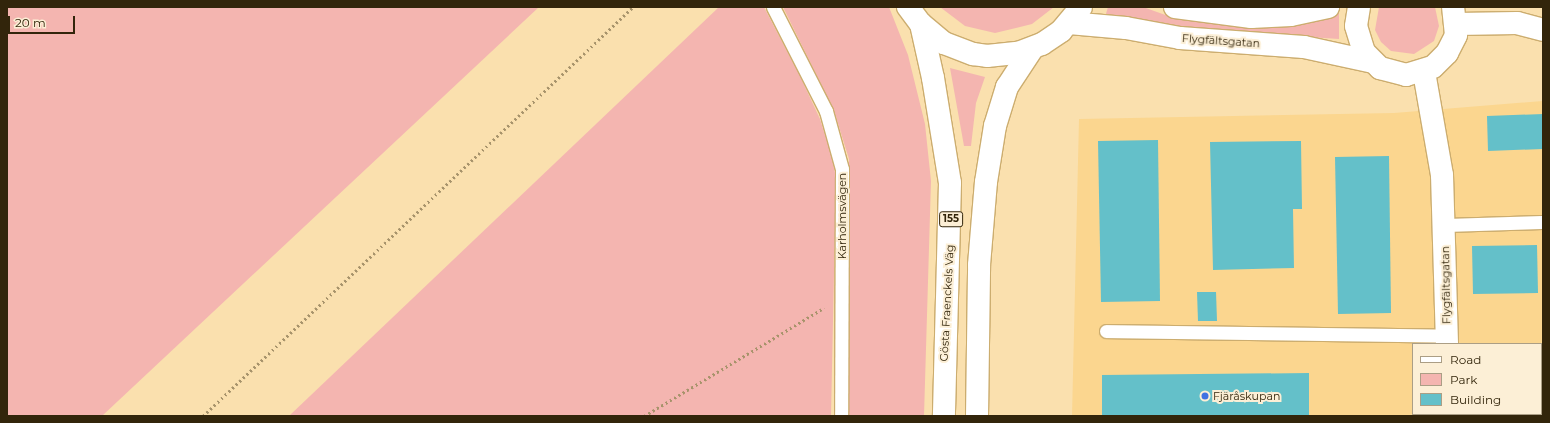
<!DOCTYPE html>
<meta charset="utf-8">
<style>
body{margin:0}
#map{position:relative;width:1550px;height:423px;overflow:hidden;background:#fae0ae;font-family:Montserrat,sans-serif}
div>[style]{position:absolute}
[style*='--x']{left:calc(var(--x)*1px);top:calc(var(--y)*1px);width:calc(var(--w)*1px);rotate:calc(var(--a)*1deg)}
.built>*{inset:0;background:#fbd68f}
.green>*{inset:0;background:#f4b5b0}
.building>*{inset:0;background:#64c0c9}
.path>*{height:2.5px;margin-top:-1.25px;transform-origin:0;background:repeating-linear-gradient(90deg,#a7936b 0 2px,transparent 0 5px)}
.roads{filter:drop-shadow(1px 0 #ccad6f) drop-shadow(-1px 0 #ccad6f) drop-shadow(0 1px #ccad6f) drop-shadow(0 -1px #ccad6f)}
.service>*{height:13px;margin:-6.5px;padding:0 6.5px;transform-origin:6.5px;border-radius:6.5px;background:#fff}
.minor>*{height:22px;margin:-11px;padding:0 11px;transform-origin:11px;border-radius:11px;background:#fff}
.primary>*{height:22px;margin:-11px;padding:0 11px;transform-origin:11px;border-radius:11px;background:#fff}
.dots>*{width:11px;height:11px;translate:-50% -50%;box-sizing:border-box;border:2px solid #fcefd6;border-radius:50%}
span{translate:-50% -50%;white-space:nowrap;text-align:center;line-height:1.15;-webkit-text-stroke:4px #fcefd6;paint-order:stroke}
.shield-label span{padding:1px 3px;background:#fcefd6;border:1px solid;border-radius:3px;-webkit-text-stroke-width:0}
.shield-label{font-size:10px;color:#32250b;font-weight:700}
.street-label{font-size:11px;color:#32250b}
.poi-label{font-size:11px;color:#32250b}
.left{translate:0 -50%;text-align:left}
.frame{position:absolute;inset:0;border:8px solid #32250b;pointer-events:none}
.legend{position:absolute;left:1412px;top:343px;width:130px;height:72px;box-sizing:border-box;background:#fcefd6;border:1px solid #ab9e85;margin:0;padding:5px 7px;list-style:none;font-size:12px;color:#32250b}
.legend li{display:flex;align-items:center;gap:8px;height:20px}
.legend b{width:20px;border:1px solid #ab9e85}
.scale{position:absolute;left:8px;top:16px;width:67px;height:18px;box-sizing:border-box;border:2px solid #32250b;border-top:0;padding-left:5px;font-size:12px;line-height:14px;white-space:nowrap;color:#32250b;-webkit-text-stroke:3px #fcefd6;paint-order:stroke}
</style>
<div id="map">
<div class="built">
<i style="clip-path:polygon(evenodd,1543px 101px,1543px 416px,1072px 416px,1079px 119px,1394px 113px,1543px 101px,1413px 344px,1541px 344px,1541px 414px,1413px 414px,1413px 344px)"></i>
</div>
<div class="green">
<i style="clip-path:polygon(7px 7px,539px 7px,102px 416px,7px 416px)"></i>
<i style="clip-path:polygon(719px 7px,764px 7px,800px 76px,820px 119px,832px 157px,836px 178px,831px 416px,289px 416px)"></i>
<i style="clip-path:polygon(783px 7px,889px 7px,908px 55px,925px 124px,931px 181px,924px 416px,849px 416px,849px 159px,834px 111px)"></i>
<i style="clip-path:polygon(940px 7px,1054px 7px,1032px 24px,995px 33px,965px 26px)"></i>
<i style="clip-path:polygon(1108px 7px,1143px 7px,1171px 17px,1295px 25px,1311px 23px,1339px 11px,1339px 39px,1198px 30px,1105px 17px)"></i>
<i style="clip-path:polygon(1379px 7px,1435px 7px,1439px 26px,1434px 41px,1414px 54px,1391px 51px,1381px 42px,1375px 30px)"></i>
<i style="clip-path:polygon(950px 68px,985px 77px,976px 103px,971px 146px,964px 146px)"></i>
</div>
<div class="building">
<i style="clip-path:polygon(1543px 114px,1543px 149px,1488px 151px,1487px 116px)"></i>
<i style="clip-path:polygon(1158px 140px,1160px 301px,1101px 302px,1098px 141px)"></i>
<i style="clip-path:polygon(1301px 141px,1302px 209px,1293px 209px,1294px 268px,1213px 270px,1210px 142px)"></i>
<i style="clip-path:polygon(1389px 156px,1391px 313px,1338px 314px,1335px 157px)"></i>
<i style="clip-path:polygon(1537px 245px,1538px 293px,1473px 294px,1472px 246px)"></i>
<i style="clip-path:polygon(1197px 292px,1216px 292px,1217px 321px,1198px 321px)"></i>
<i style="clip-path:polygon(1543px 344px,1543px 416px,1475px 416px,1541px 414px)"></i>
<i style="clip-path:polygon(1309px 373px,1309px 416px,1102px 416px,1102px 375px)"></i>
</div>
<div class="path">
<i style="--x:203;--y:416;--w:593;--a:-43.57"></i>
<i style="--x:644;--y:416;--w:210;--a:-31"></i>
</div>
<div class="roads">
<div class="service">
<i style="--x:773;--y:7;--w:117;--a:63"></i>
<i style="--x:826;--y:111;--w:60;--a:74.6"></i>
<i style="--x:842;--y:169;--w:247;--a:90.2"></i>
<i style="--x:1444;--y:225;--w:99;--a:-1.7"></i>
<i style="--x:1106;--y:331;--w:341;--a:0.8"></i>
</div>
<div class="minor">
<i style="--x:1175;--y:7;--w:77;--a:7.5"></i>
<i style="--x:1251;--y:17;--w:40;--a:-2.9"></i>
<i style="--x:1291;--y:15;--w:38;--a:-12"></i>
<i style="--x:1359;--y:7;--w:19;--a:99"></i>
<i style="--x:1356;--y:26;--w:27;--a:73"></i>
<i style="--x:1364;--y:52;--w:23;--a:45"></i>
<i style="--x:1380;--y:68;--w:27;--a:15"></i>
<i style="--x:1406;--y:75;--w:28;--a:-17"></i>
<i style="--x:1433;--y:67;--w:20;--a:-45"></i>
<i style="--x:1447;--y:53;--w:20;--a:-63"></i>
<i style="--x:1456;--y:35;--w:28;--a:-96"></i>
<i style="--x:1069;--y:23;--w:57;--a:5"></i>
<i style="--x:1126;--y:28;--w:55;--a:10.5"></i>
<i style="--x:1180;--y:38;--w:124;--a:4.2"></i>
<i style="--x:1304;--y:47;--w:71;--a:12.3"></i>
<i style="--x:1457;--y:24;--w:60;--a:-1"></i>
<i style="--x:1517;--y:23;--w:27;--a:15"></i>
<i style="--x:1424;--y:72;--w:105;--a:80.1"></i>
<i style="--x:1442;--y:175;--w:169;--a:88.3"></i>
<i style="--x:1449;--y:414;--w:2;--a:90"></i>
</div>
<div class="primary">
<i style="--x:908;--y:7;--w:21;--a:53"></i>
<i style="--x:921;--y:24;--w:30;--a:40"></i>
<i style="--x:944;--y:43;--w:31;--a:21"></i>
<i style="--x:973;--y:54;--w:14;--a:8"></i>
<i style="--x:987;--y:56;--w:31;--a:-6"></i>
<i style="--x:1018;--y:53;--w:26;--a:-21"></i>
<i style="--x:1042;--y:44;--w:23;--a:-34"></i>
<i style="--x:1061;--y:31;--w:31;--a:-50"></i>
<i style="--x:921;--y:24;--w:55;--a:77.5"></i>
<i style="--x:933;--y:78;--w:106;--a:80.8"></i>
<i style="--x:950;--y:183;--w:233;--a:91.5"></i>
<i style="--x:977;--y:416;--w:151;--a:-89.2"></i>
<i style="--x:979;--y:265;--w:83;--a:-85.2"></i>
<i style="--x:986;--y:182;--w:57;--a:-80.9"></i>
<i style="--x:995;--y:126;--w:41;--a:-72.9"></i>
<i style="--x:1007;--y:87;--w:45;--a:-56.7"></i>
</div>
</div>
<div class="dots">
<i style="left:1205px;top:396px;background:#3f72e2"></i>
</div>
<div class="shield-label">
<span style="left:951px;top:219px">155</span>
</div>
<div class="street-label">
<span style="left:1221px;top:41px;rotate:4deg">Flygfältsgatan</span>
<span style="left:842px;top:216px;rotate:-90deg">Karholmsvägen</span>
<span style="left:1446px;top:285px;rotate:-91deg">Flygfältsgatan</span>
<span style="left:947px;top:303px;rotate:-87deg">Gösta Fraenckels Väg</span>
</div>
<div class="poi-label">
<span class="left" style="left:1213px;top:396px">Fjäråskupan</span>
</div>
<div class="frame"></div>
<ul class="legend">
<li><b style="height:5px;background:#fff"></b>Road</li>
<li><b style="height:11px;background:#f4b5b0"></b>Park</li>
<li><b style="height:11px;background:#64c0c9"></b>Building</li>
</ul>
<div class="scale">20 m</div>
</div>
